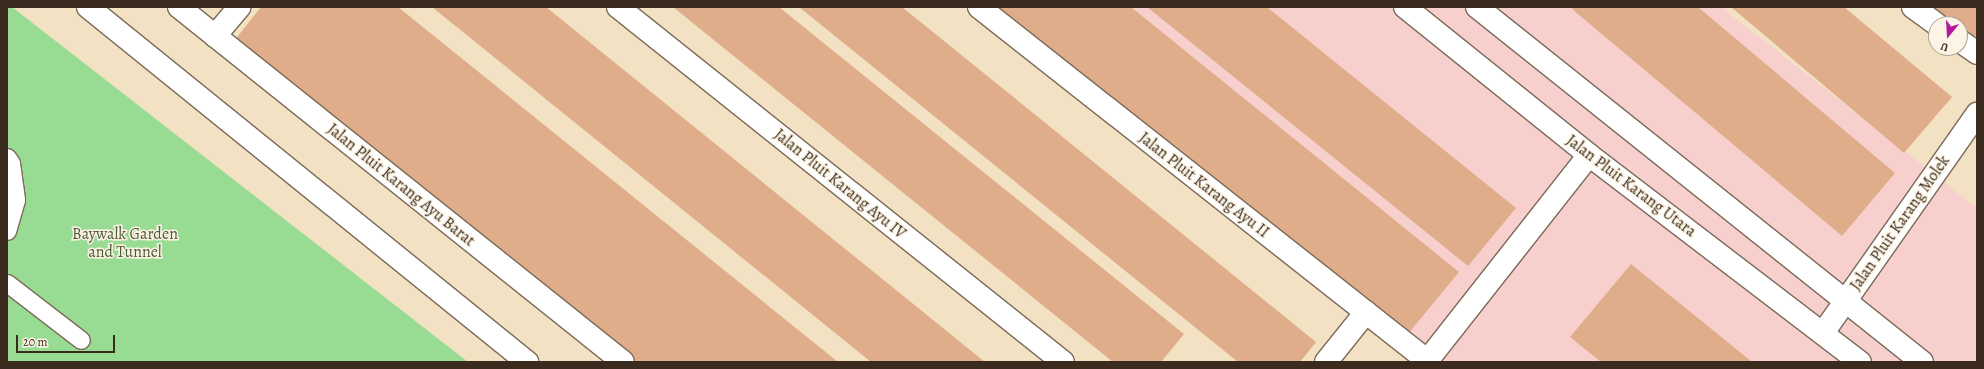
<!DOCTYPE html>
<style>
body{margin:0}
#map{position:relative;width:1984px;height:369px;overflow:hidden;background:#f3e1c3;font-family:Alegreya,serif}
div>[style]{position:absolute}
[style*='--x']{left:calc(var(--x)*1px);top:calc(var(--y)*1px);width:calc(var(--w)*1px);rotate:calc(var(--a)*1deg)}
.built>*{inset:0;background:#f7d0ce}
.green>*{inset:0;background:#98db93}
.building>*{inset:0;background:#e0ad8a}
.roads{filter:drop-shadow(1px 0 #7b6a58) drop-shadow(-1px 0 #7b6a58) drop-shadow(0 1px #7b6a58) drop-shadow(0 -1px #7b6a58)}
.service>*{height:17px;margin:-8.5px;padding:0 8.5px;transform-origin:8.5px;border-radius:8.5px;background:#fff}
.minor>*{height:22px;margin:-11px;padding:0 11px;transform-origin:11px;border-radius:11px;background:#fff}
.tertiary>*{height:22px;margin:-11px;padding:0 11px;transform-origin:11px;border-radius:11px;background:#fff}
span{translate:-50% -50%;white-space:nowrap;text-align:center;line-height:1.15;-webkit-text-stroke:3px #fcf5e5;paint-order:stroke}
.street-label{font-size:16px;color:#3b2a1e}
.park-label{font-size:16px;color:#52563b}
.frame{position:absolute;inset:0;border:8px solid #3b2a1e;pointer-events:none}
.north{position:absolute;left:1928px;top:16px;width:40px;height:40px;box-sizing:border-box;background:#fcf5e5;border:1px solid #afa495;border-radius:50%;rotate:198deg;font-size:11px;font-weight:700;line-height:16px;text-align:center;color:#3b2a1e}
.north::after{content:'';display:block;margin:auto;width:14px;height:18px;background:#b5179e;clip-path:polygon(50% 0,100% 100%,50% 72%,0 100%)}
.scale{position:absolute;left:16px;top:335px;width:99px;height:18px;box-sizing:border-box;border:2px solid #3b2a1e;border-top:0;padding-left:5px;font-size:12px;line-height:14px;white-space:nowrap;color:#3b2a1e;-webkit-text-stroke:3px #fcf5e5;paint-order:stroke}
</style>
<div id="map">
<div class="built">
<i style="clip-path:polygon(989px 7px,1721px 7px,1977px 208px,1977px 362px,1440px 362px)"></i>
</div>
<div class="green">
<i style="clip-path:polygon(7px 7px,12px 7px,468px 362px,7px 362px)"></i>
</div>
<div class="building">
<i style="clip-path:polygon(261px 7px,398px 7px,838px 362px,631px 362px,234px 41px)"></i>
<i style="clip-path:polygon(432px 7px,546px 7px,985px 362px,871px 362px)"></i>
<i style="clip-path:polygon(673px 7px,779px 7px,1184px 334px,1161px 362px,1113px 362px)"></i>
<i style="clip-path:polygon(799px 7px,902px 7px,1316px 342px,1300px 362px,1238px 362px)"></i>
<i style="clip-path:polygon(992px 7px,1131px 7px,1459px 272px,1403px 340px)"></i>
<i style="clip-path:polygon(1147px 7px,1267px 7px,1516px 208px,1468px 266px)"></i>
<i style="clip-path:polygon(1574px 7px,1698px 7px,1895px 173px,1842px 236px,1572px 9px)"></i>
<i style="clip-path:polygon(1731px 7px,1844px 7px,1952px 97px,1904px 153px)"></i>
<i style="clip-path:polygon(1923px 7px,1977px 7px,1977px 33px,1974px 38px,1960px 29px,1960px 24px,1951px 24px)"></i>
<i style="clip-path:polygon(1631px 264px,1714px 331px,1752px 362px,1601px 362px,1570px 337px)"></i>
</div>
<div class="roads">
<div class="service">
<i style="--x:7;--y:157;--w:7;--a:56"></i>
<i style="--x:11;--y:163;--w:37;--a:82"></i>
<i style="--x:16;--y:200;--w:32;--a:106"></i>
<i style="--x:7;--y:283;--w:93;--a:37.6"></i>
</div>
<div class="minor">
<i style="--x:618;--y:7;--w:569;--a:38.58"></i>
<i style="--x:979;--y:7;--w:573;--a:38.27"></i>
<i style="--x:1913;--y:7;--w:29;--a:36"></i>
<i style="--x:215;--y:36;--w:38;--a:-50"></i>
<i style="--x:1960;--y:41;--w:21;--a:35"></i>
<i style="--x:1823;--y:333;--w:268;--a:-54.9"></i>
<i style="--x:1427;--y:361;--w:262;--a:-51.8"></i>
<i style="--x:1326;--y:362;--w:64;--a:-51.3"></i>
</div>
<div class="tertiary">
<i style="--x:88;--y:7;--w:565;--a:38.96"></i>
<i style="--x:179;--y:7;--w:568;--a:38.64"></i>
<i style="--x:1405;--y:7;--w:236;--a:38.8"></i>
<i style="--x:1589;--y:155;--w:341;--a:37.4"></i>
<i style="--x:1477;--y:7;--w:569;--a:38.58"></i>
</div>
</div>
<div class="street-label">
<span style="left:840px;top:184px;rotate:39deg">Jalan Pluit Karang Ayu IV</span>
<span style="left:401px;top:185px;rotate:39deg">Jalan Pluit Karang Ayu Barat</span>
<span style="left:1204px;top:185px;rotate:38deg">Jalan Pluit Karang Ayu II</span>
<span style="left:1631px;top:186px;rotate:37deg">Jalan Pluit Karang Utara</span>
<span style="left:1900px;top:223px;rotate:-55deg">Jalan Pluit Karang Molek</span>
</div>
<div class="park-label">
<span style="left:125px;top:243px">Baywalk Garden<br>and Tunnel</span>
</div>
<div class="frame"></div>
<div class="north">U</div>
<div class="scale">20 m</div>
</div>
